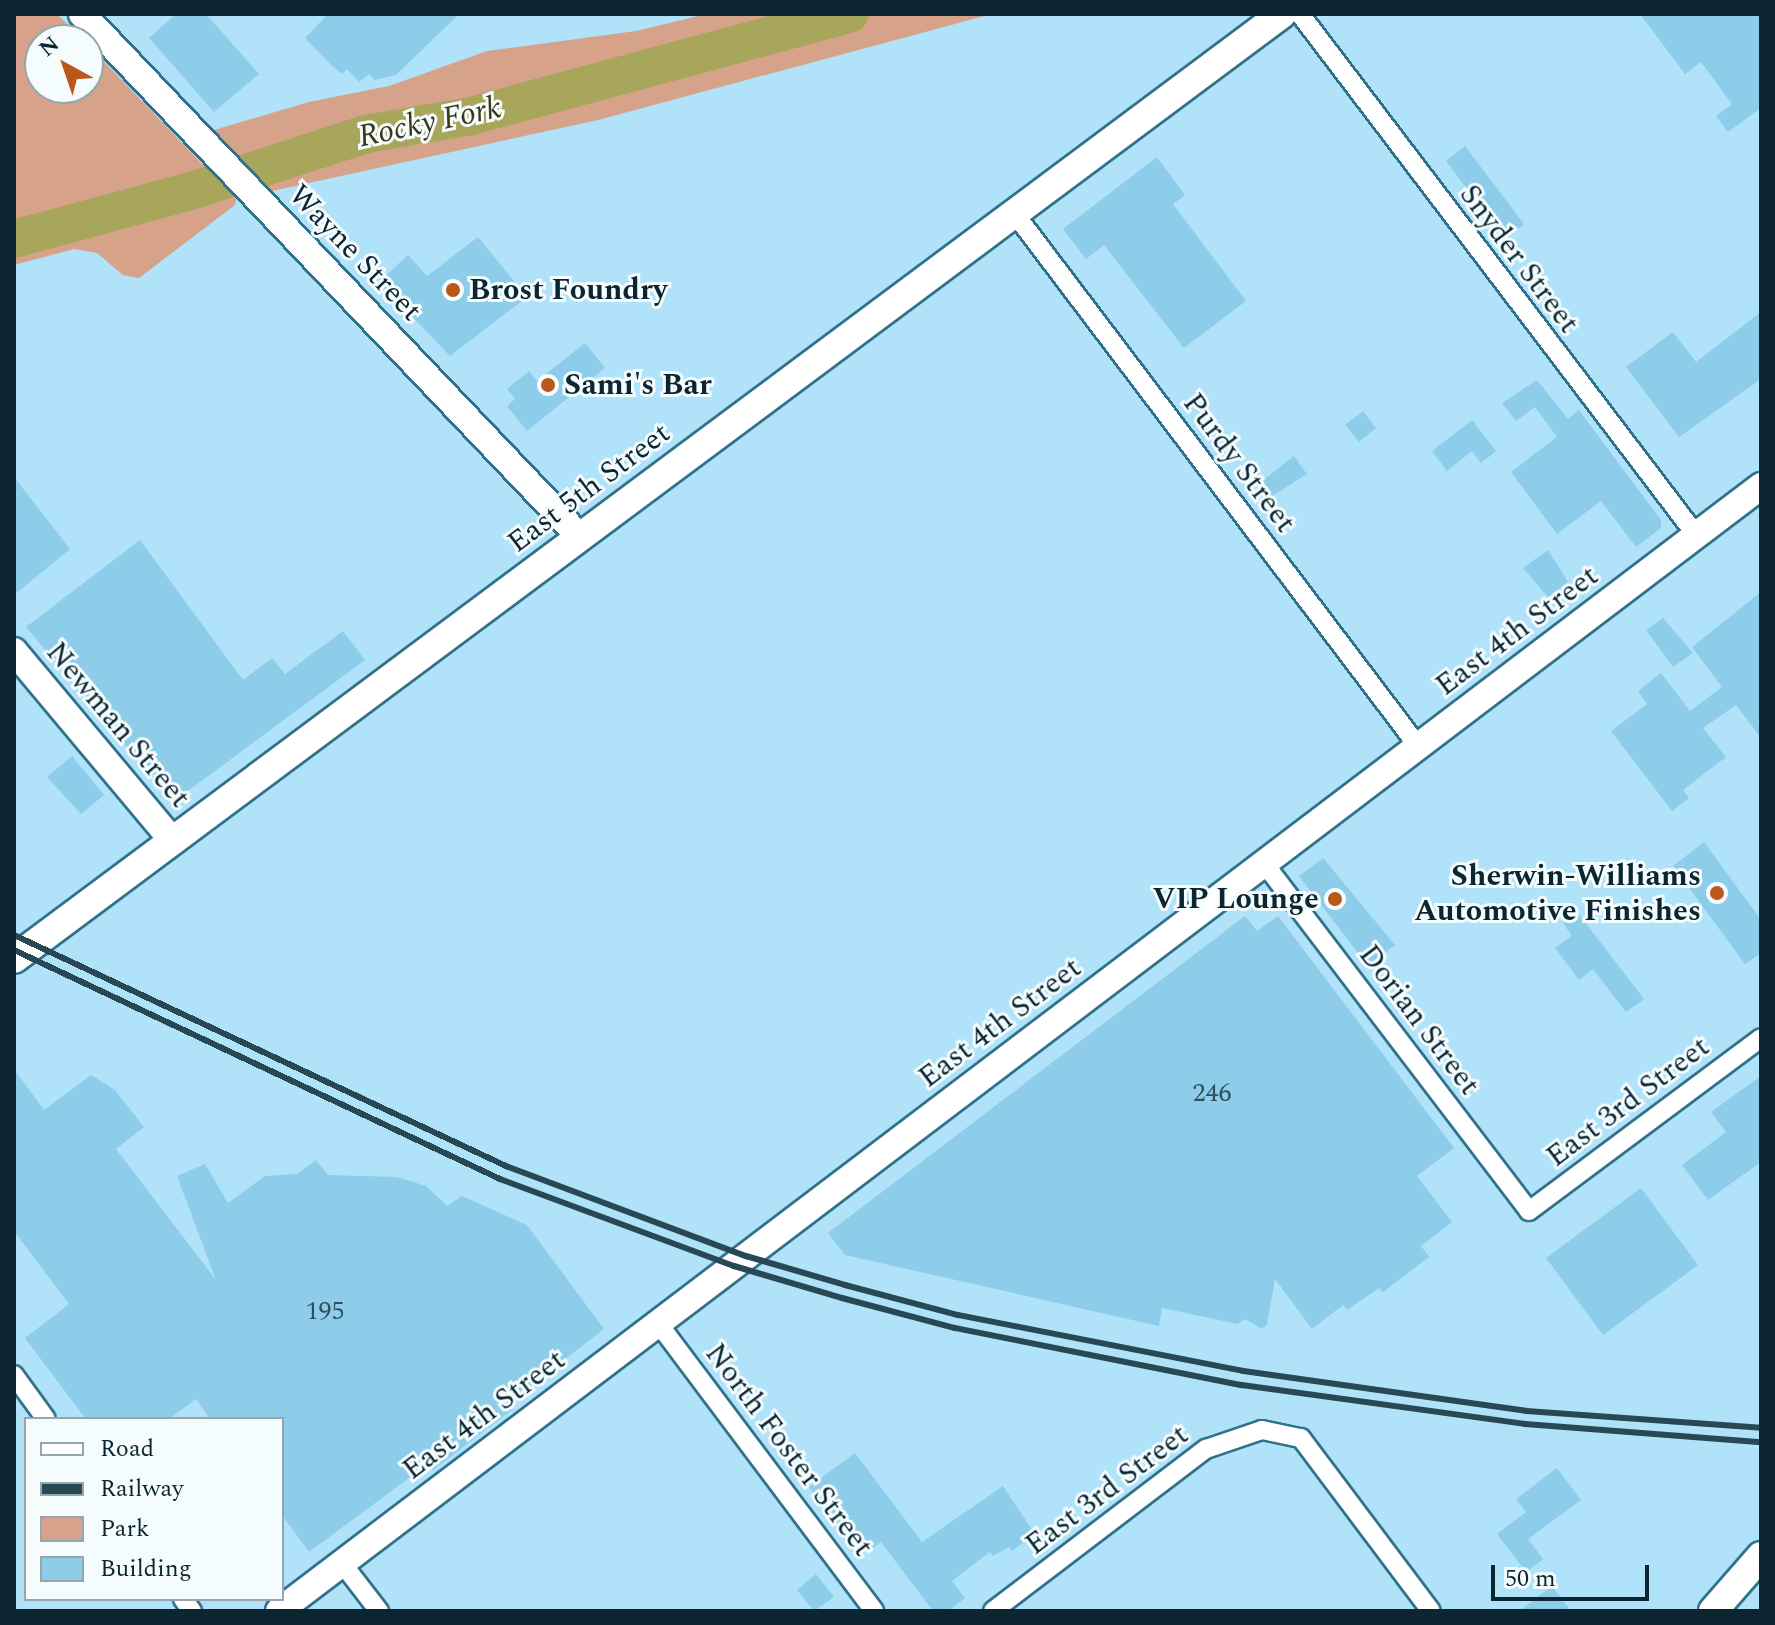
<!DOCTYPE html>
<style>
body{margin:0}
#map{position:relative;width:1775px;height:1625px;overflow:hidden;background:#b0e2f9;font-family:Spectral,serif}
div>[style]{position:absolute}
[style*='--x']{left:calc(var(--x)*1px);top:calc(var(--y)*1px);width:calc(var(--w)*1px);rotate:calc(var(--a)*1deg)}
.green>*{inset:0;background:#d6a289}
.river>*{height:38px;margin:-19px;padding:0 19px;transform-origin:19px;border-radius:19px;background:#a7a65b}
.building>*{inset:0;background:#8dcde9}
.roads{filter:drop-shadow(2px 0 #31718b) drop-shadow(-2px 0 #31718b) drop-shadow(0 2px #31718b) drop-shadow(0 -2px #31718b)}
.street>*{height:18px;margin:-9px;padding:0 9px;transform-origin:9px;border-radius:9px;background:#fff}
.secondary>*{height:26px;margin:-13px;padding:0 13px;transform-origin:13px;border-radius:13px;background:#fff}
.primary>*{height:28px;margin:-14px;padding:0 14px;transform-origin:14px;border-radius:14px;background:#fff}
.rail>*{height:6px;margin:-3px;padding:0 3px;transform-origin:3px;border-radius:3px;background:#294855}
.dots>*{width:22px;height:22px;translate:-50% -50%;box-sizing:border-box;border:4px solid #f5fcfe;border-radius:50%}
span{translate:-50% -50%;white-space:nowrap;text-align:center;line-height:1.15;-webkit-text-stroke:6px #f5fcfe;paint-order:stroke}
.number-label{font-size:26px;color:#2c505f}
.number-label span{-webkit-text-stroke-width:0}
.street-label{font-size:30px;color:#0c2631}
.poi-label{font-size:30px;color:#0c2631;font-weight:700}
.left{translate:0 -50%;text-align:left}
.right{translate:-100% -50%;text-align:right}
.water-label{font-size:32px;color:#3a3917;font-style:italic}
.frame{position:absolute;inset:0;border:16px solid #0c2631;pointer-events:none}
.legend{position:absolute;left:24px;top:1417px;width:260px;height:184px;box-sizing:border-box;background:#f5fcfe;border:2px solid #98a6ac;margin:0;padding:10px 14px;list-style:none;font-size:24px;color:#0c2631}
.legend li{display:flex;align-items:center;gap:16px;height:40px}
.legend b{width:40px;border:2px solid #98a6ac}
.north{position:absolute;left:24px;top:24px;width:80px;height:80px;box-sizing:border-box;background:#f5fcfe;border:2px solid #98a6ac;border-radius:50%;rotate:320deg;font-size:22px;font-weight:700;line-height:32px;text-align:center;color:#0c2631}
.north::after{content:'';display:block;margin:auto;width:28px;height:36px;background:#b9581a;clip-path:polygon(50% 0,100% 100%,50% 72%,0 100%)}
.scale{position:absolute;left:1491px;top:1565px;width:158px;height:36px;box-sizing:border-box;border:4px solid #0c2631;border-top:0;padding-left:10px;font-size:24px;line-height:28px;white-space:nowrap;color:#0c2631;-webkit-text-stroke:6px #f5fcfe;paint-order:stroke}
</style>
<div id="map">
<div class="green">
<i style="clip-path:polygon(14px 14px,57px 14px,83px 40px,40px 40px,40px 88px,88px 88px,88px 45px,236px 199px,235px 205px,139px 278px,123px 275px,97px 253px,74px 249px,14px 265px)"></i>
<i style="clip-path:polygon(707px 14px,992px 14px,598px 120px,272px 191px,214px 130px,309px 102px,389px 86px,487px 51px,636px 31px)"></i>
</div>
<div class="river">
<i style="--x:14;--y:239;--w:183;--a:-15.2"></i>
<i style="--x:191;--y:191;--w:184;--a:-18"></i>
<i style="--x:366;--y:134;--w:107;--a:-9.7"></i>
<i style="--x:471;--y:116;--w:392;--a:-15.1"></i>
</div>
<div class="building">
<i style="clip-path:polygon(176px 14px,206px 14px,259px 74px,214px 112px,149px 38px)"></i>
<i style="clip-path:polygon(328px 14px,459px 14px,396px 75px,375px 80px,369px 74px,359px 82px,347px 69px,342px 74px,331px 65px,305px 38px)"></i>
<i style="clip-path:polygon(1640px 14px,1761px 14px,1761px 108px,1728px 132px,1716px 116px,1732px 104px,1701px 62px,1685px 74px)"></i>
<i style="clip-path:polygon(1465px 146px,1524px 224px,1505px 239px,1446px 161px)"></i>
<i style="clip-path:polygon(1157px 157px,1185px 195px,1173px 204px,1246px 301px,1184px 348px,1104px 245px,1086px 259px,1063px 229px)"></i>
<i style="clip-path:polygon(478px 237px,527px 297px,450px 356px,379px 282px,408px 255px,427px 276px)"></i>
<i style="clip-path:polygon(1761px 312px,1761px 379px,1679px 437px,1626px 367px,1673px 332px,1696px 362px)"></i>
<i style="clip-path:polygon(585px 343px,605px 368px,527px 431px,507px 406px,515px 399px,507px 389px,529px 371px,537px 381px)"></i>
<i style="clip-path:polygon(1537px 380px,1568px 419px,1579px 410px,1661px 520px,1661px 528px,1636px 547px,1601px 501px,1557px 534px,1511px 472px,1557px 437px,1535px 407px,1516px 421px,1502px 403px)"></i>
<i style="clip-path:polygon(1363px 411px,1376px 428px,1359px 442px,1345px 425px)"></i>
<i style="clip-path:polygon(1472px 420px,1496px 451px,1481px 463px,1472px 451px,1447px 471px,1432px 451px)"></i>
<i style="clip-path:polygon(1294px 456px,1307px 474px,1272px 496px,1262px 481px)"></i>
<i style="clip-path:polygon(14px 477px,70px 549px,14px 595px)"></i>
<i style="clip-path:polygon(140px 540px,243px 680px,272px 658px,285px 674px,343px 631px,365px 660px,173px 802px,26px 627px)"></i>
<i style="clip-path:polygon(1548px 550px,1568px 582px,1548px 597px,1523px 568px)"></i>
<i style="clip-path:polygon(1761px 592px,1761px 738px,1736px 705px,1703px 728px,1726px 757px,1683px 790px,1689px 798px,1672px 811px,1611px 731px,1647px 704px,1638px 691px,1661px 673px,1690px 711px,1722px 687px,1692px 647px)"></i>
<i style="clip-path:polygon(1663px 618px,1693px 653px,1673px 667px,1646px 630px)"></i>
<i style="clip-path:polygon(72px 756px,104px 795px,81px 814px,47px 777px)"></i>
<i style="clip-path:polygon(1704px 842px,1761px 920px,1761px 953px,1745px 964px,1673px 866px)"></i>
<i style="clip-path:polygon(1323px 858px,1395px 945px,1368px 966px,1299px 876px)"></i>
<i style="clip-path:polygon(1578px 913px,1644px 999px,1626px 1012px,1593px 969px,1579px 980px,1555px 948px,1572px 936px,1563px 923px)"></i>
<i style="clip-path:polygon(1245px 916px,1257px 931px,1278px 916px,1454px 1148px,1417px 1176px,1452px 1222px,1421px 1246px,1429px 1257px,1383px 1292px,1379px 1288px,1347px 1310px,1343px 1305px,1312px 1329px,1275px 1279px,1267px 1325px,1262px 1329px,1245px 1319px,1238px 1324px,1162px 1308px,1159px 1326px,845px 1255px,828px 1233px)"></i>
<i style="clip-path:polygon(14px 1069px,44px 1110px,91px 1075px,115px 1090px,144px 1127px,116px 1149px,216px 1280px,177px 1176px,205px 1164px,228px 1203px,265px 1176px,297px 1174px,316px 1160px,328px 1175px,397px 1177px,426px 1186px,447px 1206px,462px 1196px,527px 1225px,604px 1329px,508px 1403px,512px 1410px,433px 1470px,428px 1464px,309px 1552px,282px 1515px,282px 1419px,210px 1419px,196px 1399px,169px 1419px,85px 1418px,25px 1338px,69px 1304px,14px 1231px)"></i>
<i style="clip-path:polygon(1761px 1076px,1761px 1162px,1708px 1200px,1682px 1165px,1726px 1132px,1711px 1112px)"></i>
<i style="clip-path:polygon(1641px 1188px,1698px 1265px,1603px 1335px,1546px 1258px)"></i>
<i style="clip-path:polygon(855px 1453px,922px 1542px,1003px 1486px,1035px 1534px,1012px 1551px,1009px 1547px,993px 1556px,990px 1552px,952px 1581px,965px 1598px,948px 1611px,933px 1611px,881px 1542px,872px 1549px,866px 1541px,856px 1548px,809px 1487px)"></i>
<i style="clip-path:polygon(1557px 1468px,1581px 1500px,1528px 1539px,1543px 1559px,1526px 1572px,1497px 1534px,1526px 1512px,1516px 1499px)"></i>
<i style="clip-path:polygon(816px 1574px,834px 1597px,814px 1611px,797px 1590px)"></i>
<i style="clip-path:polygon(1552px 1586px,1571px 1611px,1519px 1611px)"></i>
</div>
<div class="roads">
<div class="street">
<i style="--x:1300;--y:14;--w:654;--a:52.76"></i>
<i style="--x:1015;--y:214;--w:667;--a:52.86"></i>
<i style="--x:1264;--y:863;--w:437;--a:52.7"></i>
<i style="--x:1529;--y:1211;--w:289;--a:-36.7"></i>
<i style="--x:658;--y:1323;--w:360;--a:53.1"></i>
<i style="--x:14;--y:1375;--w:54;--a:54"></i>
<i style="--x:342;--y:1563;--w:61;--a:52.4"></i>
<i style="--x:183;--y:1599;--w:15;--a:53"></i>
<i style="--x:993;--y:1611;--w:268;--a:-37.3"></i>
<i style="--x:1206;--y:1449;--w:59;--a:-18.7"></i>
<i style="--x:1262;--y:1430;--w:40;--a:12"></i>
<i style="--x:1301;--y:1438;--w:216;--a:53.1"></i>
</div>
<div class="secondary">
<i style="--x:82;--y:14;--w:722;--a:46.4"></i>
<i style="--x:14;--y:651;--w:248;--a:50.1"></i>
<i style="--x:279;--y:1611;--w:1861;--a:-37.2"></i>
</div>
<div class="primary">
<i style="--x:14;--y:959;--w:1581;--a:-36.7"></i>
<i style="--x:1713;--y:1611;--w:73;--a:-48.9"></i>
</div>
</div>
<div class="rail">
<i style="--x:14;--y:935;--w:544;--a:25.15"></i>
<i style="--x:506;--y:1166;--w:256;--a:20.6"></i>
<i style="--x:746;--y:1256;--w:103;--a:16.3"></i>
<i style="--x:845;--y:1285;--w:117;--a:14.9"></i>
<i style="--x:958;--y:1315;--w:290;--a:11.1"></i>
<i style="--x:1243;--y:1371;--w:286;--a:8"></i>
<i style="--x:1526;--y:1411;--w:236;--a:4.1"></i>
<i style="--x:14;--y:950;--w:537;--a:25.23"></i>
<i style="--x:500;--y:1179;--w:250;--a:20.4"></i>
<i style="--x:734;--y:1266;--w:113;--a:16.5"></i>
<i style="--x:842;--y:1298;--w:117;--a:14.9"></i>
<i style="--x:955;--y:1328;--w:292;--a:11.3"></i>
<i style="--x:1241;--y:1385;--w:287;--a:7.8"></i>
<i style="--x:1525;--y:1424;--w:237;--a:4.4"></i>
</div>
<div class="dots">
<i style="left:453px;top:290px;background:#b9581a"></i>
<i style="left:548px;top:385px;background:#b9581a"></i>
<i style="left:1717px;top:893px;background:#b9581a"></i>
<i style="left:1335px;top:899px;background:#b9581a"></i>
</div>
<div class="number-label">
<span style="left:1212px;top:1094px">246</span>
<span style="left:325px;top:1312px">195</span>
</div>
<div class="street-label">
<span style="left:355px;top:253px;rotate:46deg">Wayne Street</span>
<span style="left:1519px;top:259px;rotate:53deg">Snyder Street</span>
<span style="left:1239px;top:463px;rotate:53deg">Purdy Street</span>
<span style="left:589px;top:488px;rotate:-37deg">East 5th Street</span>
<span style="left:1517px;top:631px;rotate:-37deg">East 4th Street</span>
<span style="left:118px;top:725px;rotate:50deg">Newman Street</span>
<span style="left:1419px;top:1020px;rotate:53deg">Dorian Street</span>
<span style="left:1000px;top:1023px;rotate:-37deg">East 4th Street</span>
<span style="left:1628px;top:1102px;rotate:-37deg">East 3rd Street</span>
<span style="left:484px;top:1415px;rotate:-37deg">East 4th Street</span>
<span style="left:789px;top:1450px;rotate:53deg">North Foster Street</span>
<span style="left:1107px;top:1490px;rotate:-37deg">East 3rd Street</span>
</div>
<div class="poi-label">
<span class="left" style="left:469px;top:290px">Brost Foundry</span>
<span class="left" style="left:564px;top:385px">Sami's Bar</span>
<span class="right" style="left:1701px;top:893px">Sherwin-Williams<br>Automotive Finishes</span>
<span class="right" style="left:1319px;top:899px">VIP Lounge</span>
</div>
<div class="water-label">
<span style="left:430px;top:123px;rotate:-12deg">Rocky Fork</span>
</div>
<div class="frame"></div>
<ul class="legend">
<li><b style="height:10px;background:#fff"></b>Road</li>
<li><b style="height:10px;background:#294855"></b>Railway</li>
<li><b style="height:22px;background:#d6a289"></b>Park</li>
<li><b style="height:22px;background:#8dcde9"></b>Building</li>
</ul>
<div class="north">N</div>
<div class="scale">50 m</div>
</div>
